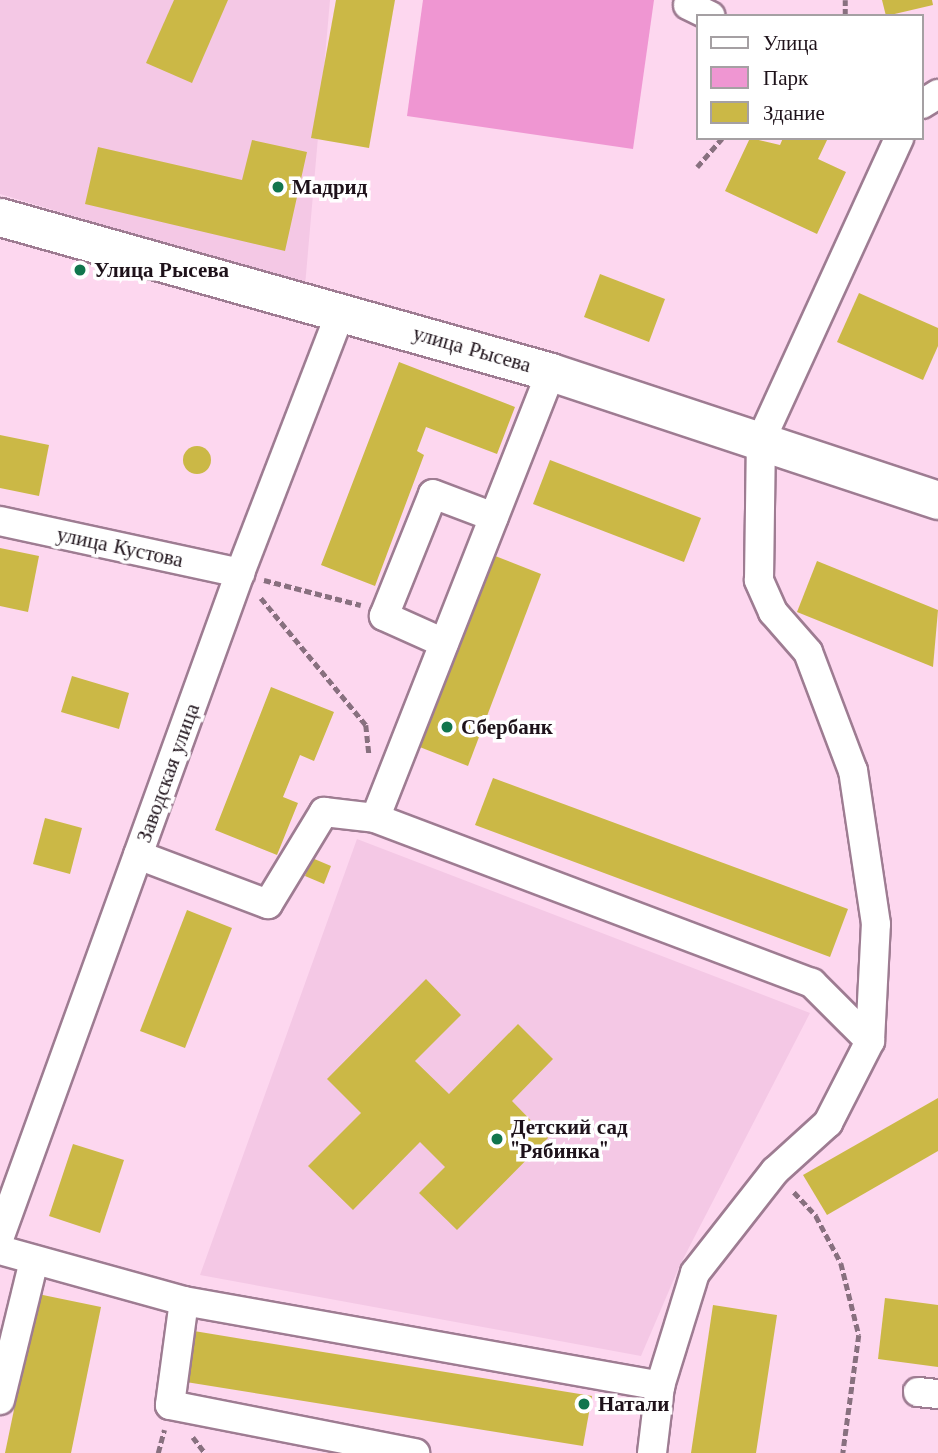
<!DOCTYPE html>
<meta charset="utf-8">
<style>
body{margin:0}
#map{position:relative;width:938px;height:1453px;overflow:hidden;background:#fdd7ef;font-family:"Libre Baskerville",serif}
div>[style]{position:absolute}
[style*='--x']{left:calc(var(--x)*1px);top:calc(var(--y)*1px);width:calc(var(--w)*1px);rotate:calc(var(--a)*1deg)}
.built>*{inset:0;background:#f4c8e5}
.green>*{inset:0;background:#ef96d2}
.building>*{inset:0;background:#cbb846}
.round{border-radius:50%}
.path>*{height:4.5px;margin-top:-2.25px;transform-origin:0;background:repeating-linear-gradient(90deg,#88707f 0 7px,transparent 0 10.5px)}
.roads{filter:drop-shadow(2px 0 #9e7c92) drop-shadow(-2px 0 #9e7c92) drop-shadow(0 2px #9e7c92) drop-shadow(0 -2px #9e7c92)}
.minor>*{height:28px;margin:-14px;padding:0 14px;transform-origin:14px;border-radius:14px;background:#fff}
.major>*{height:37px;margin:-18.5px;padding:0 18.5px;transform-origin:18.5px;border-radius:18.5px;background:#fff}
.dots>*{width:19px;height:19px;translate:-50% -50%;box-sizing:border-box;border:4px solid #fff;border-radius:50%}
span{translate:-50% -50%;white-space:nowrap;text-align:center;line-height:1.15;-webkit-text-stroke:7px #fff;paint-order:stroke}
.poi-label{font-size:21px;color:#1e121a;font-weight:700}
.left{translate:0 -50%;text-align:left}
.street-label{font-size:21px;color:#1e121a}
.legend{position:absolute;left:696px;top:14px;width:228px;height:126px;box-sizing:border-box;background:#fff;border:2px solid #a5a0a3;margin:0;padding:9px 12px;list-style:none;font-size:21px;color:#1e121a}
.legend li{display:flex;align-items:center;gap:14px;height:35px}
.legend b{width:35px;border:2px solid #a5a0a3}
</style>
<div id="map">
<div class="built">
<i style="clip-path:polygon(0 0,330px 0,305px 286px,0 194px)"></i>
<i style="clip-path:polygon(357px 839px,810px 1013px,680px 1265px,641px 1356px,200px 1275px)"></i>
</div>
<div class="green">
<i style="clip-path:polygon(423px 0,654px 0,633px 149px,407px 116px)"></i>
</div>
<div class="building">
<i style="clip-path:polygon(174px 0,228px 0,192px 83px,146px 63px)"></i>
<i style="clip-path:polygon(336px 0,395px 0,369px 148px,311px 138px)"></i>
<i style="clip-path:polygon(882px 0,932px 0,933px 5px,886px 16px)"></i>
<i style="clip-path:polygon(750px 138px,780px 145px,783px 138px,828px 138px,818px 159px,846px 172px,817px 234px,725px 191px)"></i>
<i style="clip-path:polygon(252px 140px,307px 152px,285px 251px,85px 204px,98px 147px,242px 180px)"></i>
<i style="clip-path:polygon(600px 274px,665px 299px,649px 342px,584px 317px)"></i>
<i style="clip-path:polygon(859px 293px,938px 328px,938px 346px,923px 380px,837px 342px)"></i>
<i style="clip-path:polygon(399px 362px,515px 407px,497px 454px,426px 427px,417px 451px,424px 455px,375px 586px,321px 565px)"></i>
<i style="clip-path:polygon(0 435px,49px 445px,39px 496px,0 488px)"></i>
<i class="round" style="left:183px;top:446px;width:28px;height:28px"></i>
<i style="clip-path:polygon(550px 460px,701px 518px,684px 562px,533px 504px)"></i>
<i style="clip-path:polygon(0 548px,39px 556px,28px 612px,0 606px)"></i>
<i style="clip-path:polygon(485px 552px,541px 574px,468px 766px,412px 744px)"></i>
<i style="clip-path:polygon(817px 561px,938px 610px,933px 667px,797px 612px)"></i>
<i style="clip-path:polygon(72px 676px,129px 693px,119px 729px,61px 712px)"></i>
<i style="clip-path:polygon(271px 687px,334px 712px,314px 761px,300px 755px,283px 797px,298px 803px,277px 855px,215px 830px)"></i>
<i style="clip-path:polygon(493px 778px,848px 909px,830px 957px,475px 825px)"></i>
<i style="clip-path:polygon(45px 818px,82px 828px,70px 874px,33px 864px)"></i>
<i style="clip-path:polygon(312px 858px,331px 866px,324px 884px,305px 876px)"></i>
<i style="clip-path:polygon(187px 910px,232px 928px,185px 1048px,140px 1031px)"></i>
<i style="clip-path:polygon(426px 979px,461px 1015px,415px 1061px,449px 1094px,518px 1024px,553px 1059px,512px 1101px,548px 1138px,457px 1230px,419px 1193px,445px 1167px,420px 1142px,353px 1210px,308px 1166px,361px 1113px,327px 1079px)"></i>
<i style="clip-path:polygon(938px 1098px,938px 1151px,827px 1215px,803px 1175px)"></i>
<i style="clip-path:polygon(73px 1144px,124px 1160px,100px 1233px,49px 1216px)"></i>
<i style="clip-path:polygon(38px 1294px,101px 1307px,71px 1453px,5px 1453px)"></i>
<i style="clip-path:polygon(885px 1298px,938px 1305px,938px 1367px,878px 1359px)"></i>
<i style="clip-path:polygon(713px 1305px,777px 1315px,756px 1453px,691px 1453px)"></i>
<i style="clip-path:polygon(194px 1331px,592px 1396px,583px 1446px,186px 1382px)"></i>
</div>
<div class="path">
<i style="--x:845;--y:16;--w:16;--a:-90"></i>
<i style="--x:697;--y:167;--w:38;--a:-49"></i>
<i style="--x:264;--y:580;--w:100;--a:14.5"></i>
<i style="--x:261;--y:598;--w:165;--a:50.4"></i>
<i style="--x:366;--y:725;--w:29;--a:84"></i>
<i style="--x:794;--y:1192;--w:33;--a:47"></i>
<i style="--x:816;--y:1216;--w:53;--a:62"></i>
<i style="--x:841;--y:1263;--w:74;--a:76"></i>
<i style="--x:859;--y:1335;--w:119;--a:97.7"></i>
<i style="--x:193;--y:1437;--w:20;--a:53"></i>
<i style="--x:158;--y:1453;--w:24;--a:-75"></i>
</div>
<div class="roads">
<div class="minor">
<i style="--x:688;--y:5;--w:25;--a:26"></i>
<i style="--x:922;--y:104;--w:19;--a:-32"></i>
<i style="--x:551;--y:372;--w:479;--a:111.5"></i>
<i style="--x:375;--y:818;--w:467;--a:20.7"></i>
<i style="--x:812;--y:983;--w:82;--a:45"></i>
<i style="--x:0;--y:521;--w:246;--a:12.2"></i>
<i style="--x:444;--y:643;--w:66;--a:-155.8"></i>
<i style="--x:384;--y:616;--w:131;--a:-68.1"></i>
<i style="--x:433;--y:494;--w:65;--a:20.7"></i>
<i style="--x:138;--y:855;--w:139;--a:20.7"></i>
<i style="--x:268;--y:904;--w:108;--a:-58.7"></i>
<i style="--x:324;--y:812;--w:51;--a:6.7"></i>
<i style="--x:0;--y:1236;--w:705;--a:-70.1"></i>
<i style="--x:240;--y:573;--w:281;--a:-68.9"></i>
<i style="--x:0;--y:1250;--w:191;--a:15.5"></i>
<i style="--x:184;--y:1301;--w:484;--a:10.1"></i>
<i style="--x:184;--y:1301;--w:105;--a:97.7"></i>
<i style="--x:170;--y:1405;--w:250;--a:11.1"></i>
<i style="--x:918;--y:1392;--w:20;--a:6"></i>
<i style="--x:0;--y:1400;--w:144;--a:-76.3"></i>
<i style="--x:652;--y:1453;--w:67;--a:-83.2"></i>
<i style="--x:660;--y:1386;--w:118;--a:-72.8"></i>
<i style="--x:695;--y:1273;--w:130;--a:-51.9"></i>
<i style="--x:775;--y:1171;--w:72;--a:-42.2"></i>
<i style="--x:828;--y:1123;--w:92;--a:-62.9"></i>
<i style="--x:870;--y:1041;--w:117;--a:-87.1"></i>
<i style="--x:876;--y:924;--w:155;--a:-98.5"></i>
<i style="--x:853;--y:771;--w:127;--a:-110.7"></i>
<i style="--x:808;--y:652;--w:53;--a:-131.2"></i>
<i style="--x:773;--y:612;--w:35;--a:-114"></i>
<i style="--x:759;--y:580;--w:140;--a:-89.2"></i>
<i style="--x:761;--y:440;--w:332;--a:-65.4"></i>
</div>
<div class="major">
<i style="--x:0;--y:217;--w:572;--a:15.71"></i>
<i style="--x:551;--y:372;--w:408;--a:18.3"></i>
</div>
</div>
<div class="dots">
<i style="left:278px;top:187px;background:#11754d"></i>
<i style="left:80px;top:270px;background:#11754d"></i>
<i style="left:447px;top:727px;background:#11754d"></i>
<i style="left:497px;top:1139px;background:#11754d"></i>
<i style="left:584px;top:1404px;background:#11754d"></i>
</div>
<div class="poi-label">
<span class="left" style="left:292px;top:187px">Мадрид</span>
<span class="left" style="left:94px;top:270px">Улица Рысева</span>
<span class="left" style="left:461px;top:727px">Сбербанк</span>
<span class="left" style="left:511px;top:1139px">Детский сад<br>"Рябинка"</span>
<span class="left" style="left:598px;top:1404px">Натали</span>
</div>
<div class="street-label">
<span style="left:472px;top:349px;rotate:16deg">улица Рысева</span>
<span style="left:120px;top:547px;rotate:12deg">улица Кустова</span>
<span style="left:168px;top:773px;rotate:-70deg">Заводская улица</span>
</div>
<ul class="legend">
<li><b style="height:9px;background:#fff"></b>Улица</li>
<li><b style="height:19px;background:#ef96d2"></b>Парк</li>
<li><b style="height:19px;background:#cbb846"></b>Здание</li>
</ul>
</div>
